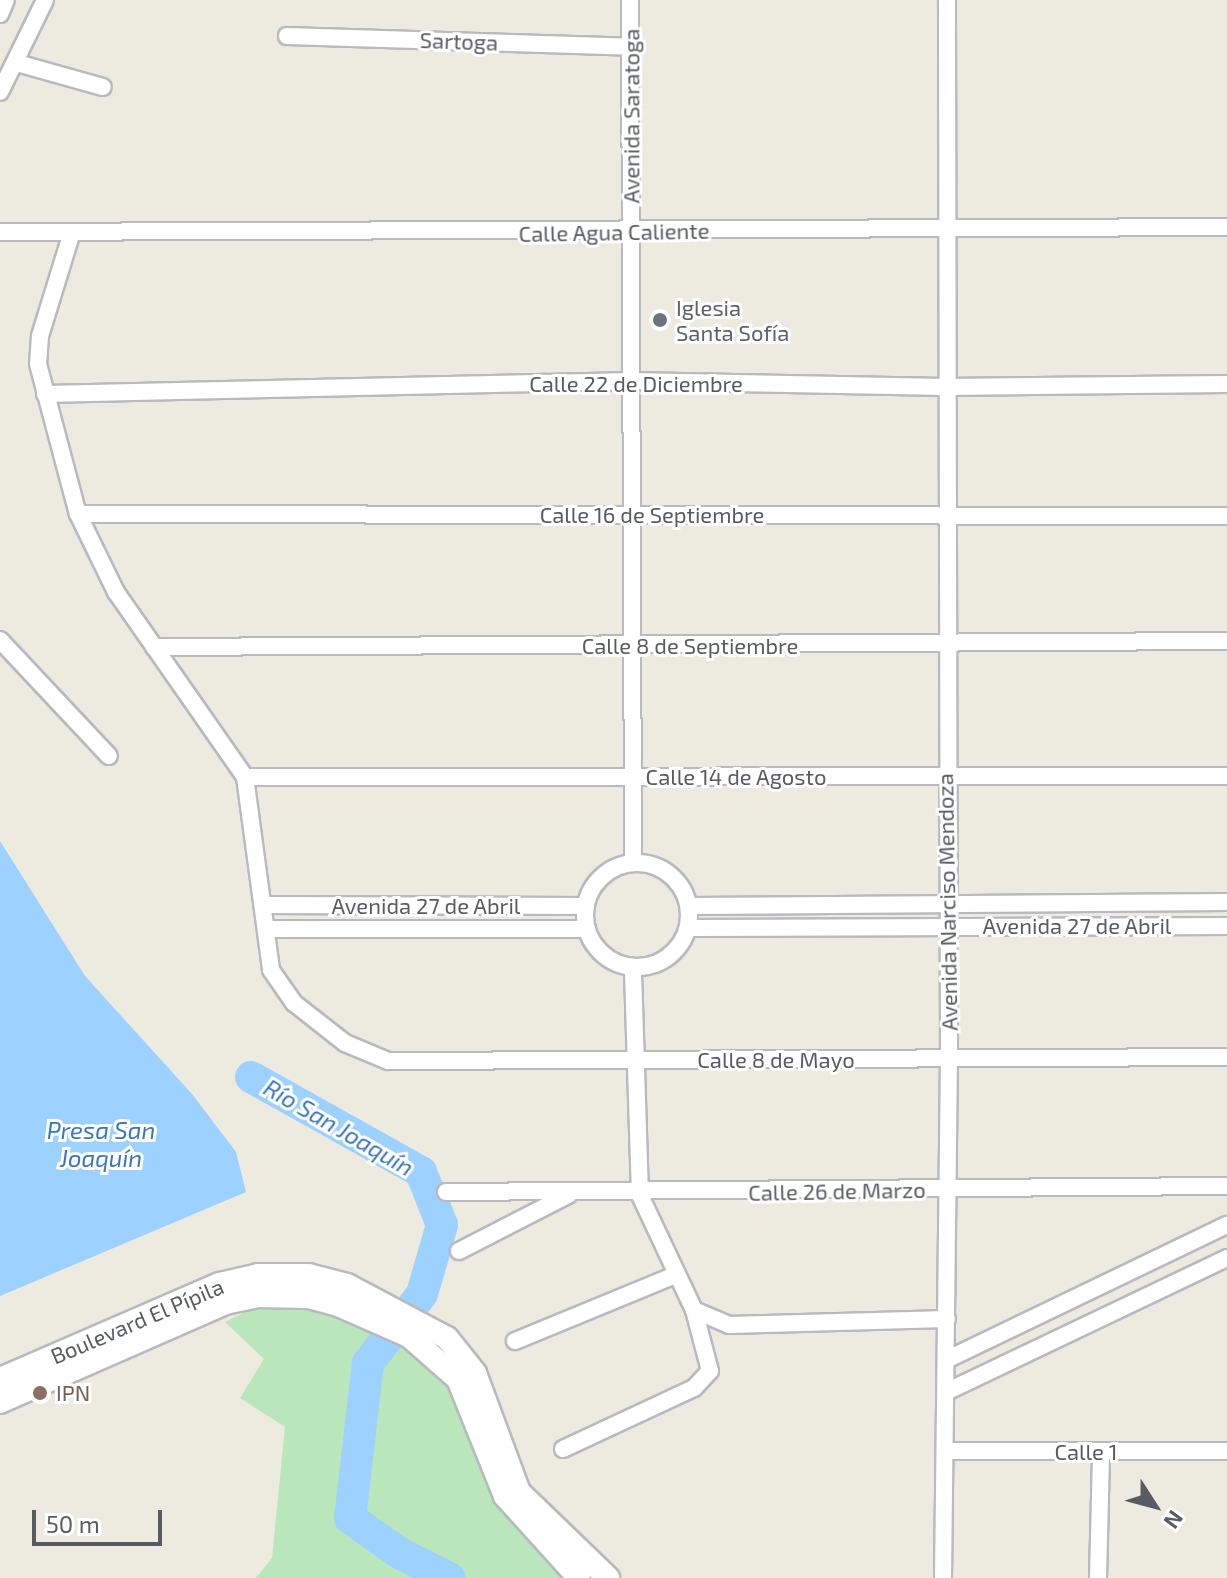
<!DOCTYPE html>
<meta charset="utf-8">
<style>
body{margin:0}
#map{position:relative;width:1227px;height:1578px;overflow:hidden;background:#edeadf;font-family:"Exo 2",sans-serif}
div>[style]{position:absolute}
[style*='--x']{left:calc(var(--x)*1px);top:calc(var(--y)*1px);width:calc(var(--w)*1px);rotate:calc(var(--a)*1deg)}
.green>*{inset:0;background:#bae6bc}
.water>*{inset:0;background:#9dd1ff}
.river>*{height:32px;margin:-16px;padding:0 16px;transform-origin:16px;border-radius:16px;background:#9dd1ff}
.roads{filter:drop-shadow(2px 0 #b8bac0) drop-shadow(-2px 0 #b8bac0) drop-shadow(0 2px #b8bac0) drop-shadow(0 -2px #b8bac0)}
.street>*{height:16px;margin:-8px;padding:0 8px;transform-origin:8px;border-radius:8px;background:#fff}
.street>.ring{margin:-8px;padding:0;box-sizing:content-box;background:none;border:16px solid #fff;border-radius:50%}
.secondary>*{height:22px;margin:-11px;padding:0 11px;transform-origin:11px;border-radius:11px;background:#fff}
.dots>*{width:22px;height:22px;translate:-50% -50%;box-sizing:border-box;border:4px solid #fff;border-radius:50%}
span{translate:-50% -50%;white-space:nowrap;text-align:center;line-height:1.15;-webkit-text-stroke:6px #fff;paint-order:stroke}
.street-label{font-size:22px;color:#585c62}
.worship-label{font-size:22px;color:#5b616d}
.left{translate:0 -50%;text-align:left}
.education-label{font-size:22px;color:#785e54}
.water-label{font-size:24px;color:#3976be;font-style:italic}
.north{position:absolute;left:1115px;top:1466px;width:80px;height:80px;-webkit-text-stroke:6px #fff;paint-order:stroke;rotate:126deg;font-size:22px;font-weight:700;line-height:32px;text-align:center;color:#585c62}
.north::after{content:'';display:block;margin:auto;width:28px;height:36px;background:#585c62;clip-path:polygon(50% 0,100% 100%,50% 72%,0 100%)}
.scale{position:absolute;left:32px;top:1510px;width:130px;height:36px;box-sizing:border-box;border:4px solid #585c62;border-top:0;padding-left:10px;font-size:24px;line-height:28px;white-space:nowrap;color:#585c62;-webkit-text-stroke:6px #fff;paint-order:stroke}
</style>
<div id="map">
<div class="green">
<i style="clip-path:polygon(265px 1302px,335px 1308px,443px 1369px,572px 1578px,256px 1578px,272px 1558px,285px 1427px,240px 1398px,264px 1359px,225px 1322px)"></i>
</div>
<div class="water">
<i style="clip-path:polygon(0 841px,85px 976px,192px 1094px,236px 1152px,246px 1192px,0 1296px)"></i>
</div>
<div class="river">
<i style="--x:251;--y:1077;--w:195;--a:29.2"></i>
<i style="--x:421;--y:1172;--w:57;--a:68.4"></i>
<i style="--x:442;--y:1225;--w:72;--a:106.2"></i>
<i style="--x:422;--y:1294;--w:88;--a:128"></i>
<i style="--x:368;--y:1363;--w:156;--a:96.6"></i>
<i style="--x:350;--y:1518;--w:60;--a:35.5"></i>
<i style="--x:399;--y:1553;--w:56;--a:26.6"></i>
</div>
<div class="roads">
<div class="street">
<i style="--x:630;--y:0;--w:863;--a:89.8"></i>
<i style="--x:0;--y:14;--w:15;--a:-67"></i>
<i style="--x:287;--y:36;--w:344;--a:1.8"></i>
<i style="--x:17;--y:63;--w:89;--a:15.6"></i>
<i style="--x:0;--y:92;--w:102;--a:-63.9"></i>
<i style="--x:0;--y:232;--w:1227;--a:-0.23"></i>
<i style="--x:72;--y:232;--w:109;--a:107.1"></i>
<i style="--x:40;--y:336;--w:28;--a:94"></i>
<i style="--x:38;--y:364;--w:155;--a:75.1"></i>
<i style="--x:78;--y:514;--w:87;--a:64"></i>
<i style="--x:116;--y:592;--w:226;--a:55.1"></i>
<i style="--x:245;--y:777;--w:195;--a:82.3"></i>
<i style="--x:271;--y:970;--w:40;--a:55.1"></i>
<i style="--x:294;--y:1003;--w:65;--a:38.1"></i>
<i style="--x:345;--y:1043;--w:47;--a:22.7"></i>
<i style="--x:388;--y:1061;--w:839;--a:-0.27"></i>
<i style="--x:45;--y:394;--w:585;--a:-1.27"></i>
<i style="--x:630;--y:381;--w:315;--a:1.1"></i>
<i style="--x:945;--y:387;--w:282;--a:-0.6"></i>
<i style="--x:78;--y:514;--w:1149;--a:0.1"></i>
<i style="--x:0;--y:640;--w:159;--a:46.8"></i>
<i style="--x:154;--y:647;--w:1073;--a:-0.32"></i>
<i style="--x:245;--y:777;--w:982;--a:-0.06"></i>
<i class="ring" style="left:585px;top:863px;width:88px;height:88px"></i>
<i style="--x:266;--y:905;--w:320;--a:0.2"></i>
<i style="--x:689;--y:906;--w:538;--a:-0.43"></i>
<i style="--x:688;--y:928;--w:539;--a:-0.21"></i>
<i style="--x:268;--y:929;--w:319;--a:0"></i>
<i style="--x:446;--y:1192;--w:781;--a:-0.44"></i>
<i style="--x:459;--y:1251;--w:123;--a:-27.2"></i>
<i style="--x:694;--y:1310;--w:38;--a:23"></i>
<i style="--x:729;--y:1325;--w:218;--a:-1.6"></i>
<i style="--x:515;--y:1341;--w:173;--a:-22.4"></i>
<i style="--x:946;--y:1360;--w:312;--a:-25.7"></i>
<i style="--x:946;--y:1392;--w:311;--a:-25.5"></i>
<i style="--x:563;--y:1449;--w:145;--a:-25"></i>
<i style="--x:694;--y:1388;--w:23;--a:-47"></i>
<i style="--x:710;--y:1371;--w:63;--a:-104.7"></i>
<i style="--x:694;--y:1310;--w:127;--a:-115.2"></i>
<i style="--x:640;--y:1195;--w:228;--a:-91.8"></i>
<i style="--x:945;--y:1451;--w:282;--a:0"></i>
<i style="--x:943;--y:1578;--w:517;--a:-89.34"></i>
<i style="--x:949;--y:1061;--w:1061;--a:-90.11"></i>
<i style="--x:1098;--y:1578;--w:126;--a:-88.6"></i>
</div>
<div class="secondary">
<i style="--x:0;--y:1379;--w:240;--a:-23.4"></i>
<i style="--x:220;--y:1284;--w:39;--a:-13"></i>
<i style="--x:258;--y:1275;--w:50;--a:0"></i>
<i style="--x:308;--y:1275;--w:40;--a:14.4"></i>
<i style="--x:347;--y:1285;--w:113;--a:27.9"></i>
<i style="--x:447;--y:1338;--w:45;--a:51.3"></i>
<i style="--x:475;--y:1373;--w:127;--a:69.7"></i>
<i style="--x:519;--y:1492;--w:124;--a:44"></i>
<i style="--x:0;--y:1402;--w:246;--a:-23.7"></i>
<i style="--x:225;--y:1303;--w:33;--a:-12"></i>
<i style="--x:257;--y:1296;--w:52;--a:1.1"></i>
<i style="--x:309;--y:1297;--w:30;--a:15"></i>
<i style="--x:338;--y:1305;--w:77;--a:23.6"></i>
<i style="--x:409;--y:1336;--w:65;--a:41.3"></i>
<i style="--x:458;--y:1379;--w:126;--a:68.1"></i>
<i style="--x:505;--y:1496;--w:110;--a:47.9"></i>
</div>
</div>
<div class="dots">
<i style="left:660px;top:320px;background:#6b7280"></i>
<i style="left:40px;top:1393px;background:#8d6e63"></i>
</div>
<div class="street-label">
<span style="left:459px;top:41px;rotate:2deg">Sartoga</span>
<span style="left:631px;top:116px;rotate:-90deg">Avenida Saratoga</span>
<span style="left:614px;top:232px;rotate:-1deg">Calle Agua Caliente</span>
<span style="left:636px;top:384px">Calle 22 de Diciembre</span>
<span style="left:652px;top:515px">Calle 16 de Septiembre</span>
<span style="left:690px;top:646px">Calle 8 de Septiembre</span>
<span style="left:736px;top:777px">Calle 14 de Agosto</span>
<span style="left:947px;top:902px;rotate:-91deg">Avenida Narciso Mendoza</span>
<span style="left:426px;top:906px">Avenida 27 de Abril</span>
<span style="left:1077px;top:926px">Avenida 27 de Abril</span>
<span style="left:776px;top:1060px">Calle 8 de Mayo</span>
<span style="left:837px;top:1191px;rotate:-1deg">Calle 26 de Marzo</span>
<span style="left:137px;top:1321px;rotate:-23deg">Boulevard El Pípila</span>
<span style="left:1086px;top:1452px">Calle 1</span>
</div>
<div class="worship-label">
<span class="left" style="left:676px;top:320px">Iglesia<br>Santa Sofía</span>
</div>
<div class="education-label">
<span class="left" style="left:56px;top:1393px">IPN</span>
</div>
<div class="water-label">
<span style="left:339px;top:1127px;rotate:30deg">Río San Joaquín</span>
<span style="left:101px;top:1144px">Presa San<br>Joaquín</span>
</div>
<div class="north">N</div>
<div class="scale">50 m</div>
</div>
